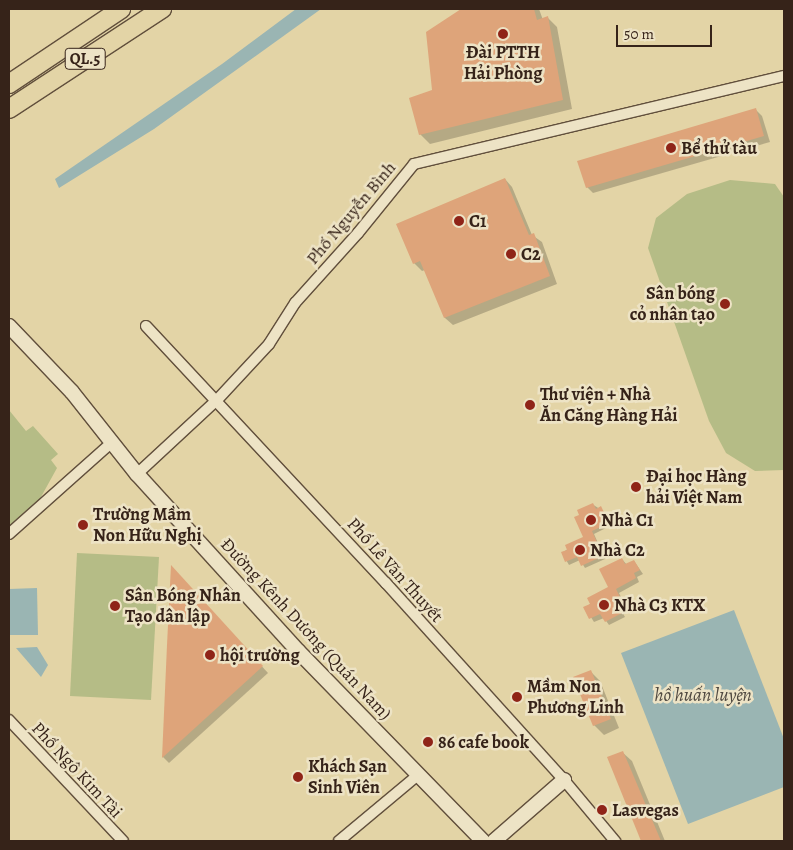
<!DOCTYPE html>
<meta charset="utf-8">
<style>
body{margin:0}
#map{position:relative;width:793px;height:850px;overflow:hidden;background:#e3d4a6;font-family:Alegreya,serif}
div>[style]{position:absolute}
[style*='--x']{left:calc(var(--x)*1px);top:calc(var(--y)*1px);width:calc(var(--w)*1px);rotate:calc(var(--a)*1deg)}
.green>*{inset:0;background:#b5bc86}
.water>*{inset:0;background:#9ab5b3}
.shadow>*{inset:0;background:#0003}
.building>*{inset:0;background:#dea47a}
.roads{filter:drop-shadow(1px 0 #614f3c) drop-shadow(-1px 0 #614f3c) drop-shadow(0 1px #614f3c) drop-shadow(0 -1px #614f3c)}
.minor>*{height:10px;margin:-5px;padding:0 5px;transform-origin:5px;border-radius:5px;background:#ede3c5}
.tertiary>*{height:14px;margin:-7px;padding:0 7px;transform-origin:7px;border-radius:7px;background:#ede3c5}
.trunk>*{height:18px;margin:-9px;padding:0 9px;transform-origin:9px;border-radius:9px;background:#e3d4a6}
.dots>*{width:14px;height:14px;translate:-50% -50%;box-sizing:border-box;border:2px solid #ede3c5;border-radius:50%}
span{translate:-50% -50%;white-space:nowrap;text-align:center;line-height:1.15;-webkit-text-stroke:5px #ede3c5;paint-order:stroke}
.shield-label span{padding:1px 4px;background:#ede3c5;border:1px solid;border-radius:4px;-webkit-text-stroke-width:0}
.shield-label{font-size:16px;color:#362319;font-weight:700}
.poi-label{font-size:18px;color:#362319;font-weight:700}
.left{translate:0 -50%;text-align:left}
.right{translate:-100% -50%;text-align:right}
.street-label{font-size:18px;color:#362319}
.water-label{font-size:19px;color:#4f4840;font-style:italic}
.frame{position:absolute;inset:0;border:10px solid #362319;pointer-events:none}
.scale{position:absolute;left:616px;top:25px;width:96px;height:22px;box-sizing:border-box;border:2px solid #362319;border-top:0;padding-left:6px;font-size:15px;line-height:18px;white-space:nowrap;color:#362319;-webkit-text-stroke:4px #ede3c5;paint-order:stroke}
</style>
<div id="map">
<div class="green">
<i style="clip-path:polygon(730px 180px,775px 184px,784px 197px,784px 470px,755px 471px,726px 453px,709px 421px,648px 248px,656px 218px,687px 194px)"></i>
<i style="clip-path:polygon(9px 410px,26px 431px,33px 426px,58px 454px,51px 460px,57px 468px,36px 506px,12px 529px,9px 524px)"></i>
<i style="clip-path:polygon(77px 553px,159px 557px,151px 700px,70px 696px)"></i>
</div>
<div class="water">
<i style="clip-path:polygon(296px 9px,321px 9px,154px 129px,59px 188px,55px 179px,222px 64px)"></i>
<i style="clip-path:polygon(37px 588px,38px 635px,9px 635px,9px 589px)"></i>
<i style="clip-path:polygon(734px 610px,784px 739px,784px 787px,688px 824px,621px 653px)"></i>
<i style="clip-path:polygon(37px 647px,48px 665px,41px 677px,16px 648px)"></i>
</div>
<div class="shadow">
<i style="clip-path:polygon(463px 9px,539px 9px,543px 20px,548px 18px,557px 27px,572px 109px,430px 144px,420px 134px,433px 91px,427px 33px)"></i>
<i style="clip-path:polygon(756px 110px,762px 116px,770px 142px,593px 193px,587px 187px)"></i>
<i style="clip-path:polygon(505px 179px,512px 187px,532px 235px,542px 242px,557px 284px,453px 325px,445px 318px,425px 270px,422px 271px,414px 263px)"></i>
<i style="clip-path:polygon(592px 504px,603px 511px,610px 526px,594px 534px,605px 559px,585px 568px,580px 560px,569px 565px,562px 553px,585px 537px,581px 515px)"></i>
<i style="clip-path:polygon(622px 559px,627px 565px,634px 561px,643px 574px,637px 577px,639px 582px,619px 593px,626px 607px,621px 610px,625px 617px,609px 625px,604px 618px,594px 622px,585px 608px,610px 588px)"></i>
<i style="clip-path:polygon(172px 568px,268px 673px,169px 763px,163px 757px)"></i>
<i style="clip-path:polygon(590px 671px,600px 681px,619px 728px,604px 735px,594px 725px)"></i>
<i style="clip-path:polygon(622px 752px,632px 761px,665px 841px,643px 841px,608px 758px)"></i>
</div>
<div class="building">
<i style="clip-path:polygon(461px 9px,534px 9px,537px 20px,548px 16px,563px 100px,419px 135px,409px 98px,432px 90px,426px 32px)"></i>
<i style="clip-path:polygon(756px 108px,764px 136px,586px 188px,577px 161px)"></i>
<i style="clip-path:polygon(505px 178px,529px 235px,534px 233px,550px 276px,444px 318px,420px 261px,413px 264px,396px 224px)"></i>
<i style="clip-path:polygon(593px 503px,596px 509px,601px 506px,609px 523px,592px 531px,603px 556px,581px 566px,577px 557px,565px 562px,561px 552px,567px 550px,565px 545px,583px 537px,574px 517px,579px 515px,577px 510px)"></i>
<i style="clip-path:polygon(622px 558px,625px 564px,634px 560px,640px 570px,634px 573px,636px 578px,616px 589px,623px 603px,618px 606px,622px 613px,605px 622px,600px 614px,589px 619px,583px 607px,590px 604px,587px 598px,608px 587px,599px 569px)"></i>
<i style="clip-path:polygon(171px 565px,263px 666px,162px 758px,167px 645px)"></i>
<i style="clip-path:polygon(591px 670px,611px 719px,593px 726px,573px 677px)"></i>
<i style="clip-path:polygon(623px 751px,661px 841px,641px 841px,607px 757px)"></i>
</div>
<div class="roads">
<div class="minor">
<i style="--x:146;--y:326;--w:352;--a:47"></i>
<i style="--x:386;--y:583;--w:266;--a:47.9"></i>
<i style="--x:564;--y:780;--w:80;--a:50.1"></i>
<i style="--x:137;--y:474;--w:109;--a:-42.8"></i>
<i style="--x:217;--y:400;--w:76;--a:-47.1"></i>
<i style="--x:269;--y:344;--w:49;--a:-57.6"></i>
<i style="--x:295;--y:303;--w:94;--a:-48"></i>
<i style="--x:358;--y:233;--w:89;--a:-50.9"></i>
<i style="--x:414;--y:164;--w:380;--a:-13.4"></i>
<i style="--x:9;--y:534;--w:137;--a:-41.7"></i>
<i style="--x:9;--y:720;--w:166;--a:46.7"></i>
<i style="--x:339;--y:841;--w:103;--a:-39.9"></i>
</div>
<div class="tertiary">
<i style="--x:9;--y:326;--w:91;--a:46.3"></i>
<i style="--x:72;--y:392;--w:105;--a:51.6"></i>
<i style="--x:137;--y:474;--w:239;--a:47.7"></i>
<i style="--x:298;--y:651;--w:265;--a:45.8"></i>
<i style="--x:494;--y:841;--w:93;--a:-41.1"></i>
</div>
<div class="trunk">
<i style="--x:9;--y:84;--w:135;--a:-33.8"></i>
<i style="--x:9;--y:109;--w:183;--a:-33.2"></i>
</div>
</div>
<div class="dots">
<i style="left:503px;top:34px;background:#8f2418"></i>
<i style="left:671px;top:148px;background:#8f2418"></i>
<i style="left:459px;top:221px;background:#8f2418"></i>
<i style="left:511px;top:254px;background:#8f2418"></i>
<i style="left:725px;top:304px;background:#8f2418"></i>
<i style="left:530px;top:405px;background:#8f2418"></i>
<i style="left:636px;top:487px;background:#8f2418"></i>
<i style="left:591px;top:520px;background:#8f2418"></i>
<i style="left:83px;top:525px;background:#8f2418"></i>
<i style="left:580px;top:550px;background:#8f2418"></i>
<i style="left:604px;top:605px;background:#8f2418"></i>
<i style="left:115px;top:606px;background:#8f2418"></i>
<i style="left:210px;top:655px;background:#8f2418"></i>
<i style="left:517px;top:697px;background:#8f2418"></i>
<i style="left:428px;top:742px;background:#8f2418"></i>
<i style="left:298px;top:777px;background:#8f2418"></i>
<i style="left:602px;top:810px;background:#8f2418"></i>
</div>
<div class="shield-label">
<span style="left:85px;top:59px">QL.5</span>
</div>
<div class="poi-label">
<span style="left:503px;top:63px">Đài PTTH<br>Hải Phòng</span>
<span class="left" style="left:681px;top:148px">Bể thử tàu</span>
<span class="left" style="left:469px;top:221px">C1</span>
<span class="left" style="left:521px;top:254px">C2</span>
<span class="right" style="left:715px;top:304px">Sân bóng<br>cỏ nhân tạo</span>
<span class="left" style="left:540px;top:405px">Thư viện + Nhà<br>Ăn Căng Hàng Hải</span>
<span class="left" style="left:646px;top:487px">Đại học Hàng<br>hải Việt Nam</span>
<span class="left" style="left:93px;top:525px">Trường Mầm<br>Non Hữu Nghị</span>
<span class="left" style="left:601px;top:520px">Nhà C1</span>
<span class="left" style="left:590px;top:550px">Nhà C2</span>
<span class="left" style="left:125px;top:606px">Sân Bóng Nhân<br>Tạo dân lập</span>
<span class="left" style="left:614px;top:605px">Nhà C3 KTX</span>
<span class="left" style="left:220px;top:655px">hội trường</span>
<span class="left" style="left:527px;top:697px">Mầm Non<br>Phương Linh</span>
<span class="left" style="left:438px;top:742px">86 cafe book</span>
<span class="left" style="left:308px;top:777px">Khách Sạn<br>Sinh Viên</span>
<span class="left" style="left:612px;top:810px">Lasvegas</span>
</div>
<div class="street-label">
<span style="left:351px;top:213px;rotate:-50deg">Phố Nguyễn Bình</span>
<span style="left:395px;top:570px;rotate:48deg">Phố Lê Văn Thuyết</span>
<span style="left:306px;top:629px;rotate:47deg">Đường Kênh Dương (Quán Nam)</span>
<span style="left:77px;top:770px;rotate:47deg">Phố Ngô Kim Tài</span>
</div>
<div class="water-label">
<span style="left:703px;top:696px">hồ huấn luyện</span>
</div>
<div class="frame"></div>
<div class="scale">50 m</div>
</div>
